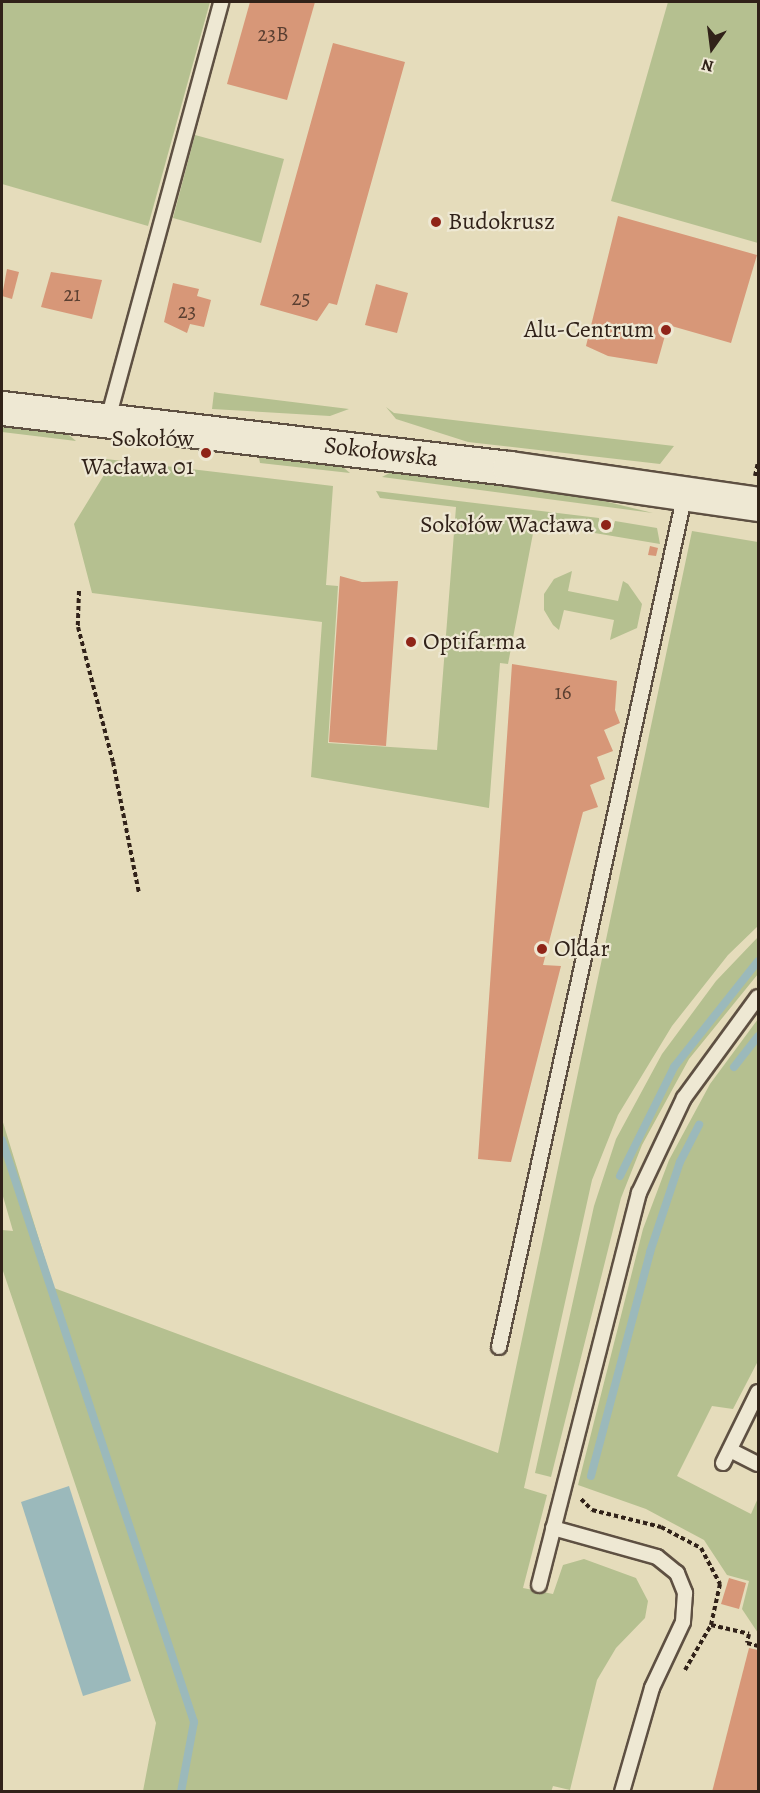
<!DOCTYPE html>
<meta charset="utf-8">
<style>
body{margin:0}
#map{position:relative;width:760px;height:1793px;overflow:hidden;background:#e5dcbb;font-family:Alegreya,serif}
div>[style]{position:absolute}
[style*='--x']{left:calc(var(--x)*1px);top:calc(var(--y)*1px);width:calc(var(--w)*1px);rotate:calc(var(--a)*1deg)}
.green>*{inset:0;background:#b5c090}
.water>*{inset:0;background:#9bb9bb}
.stream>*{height:8px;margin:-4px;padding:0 4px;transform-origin:4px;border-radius:4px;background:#9bb9bb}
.building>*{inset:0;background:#d79778}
.path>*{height:4px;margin-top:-2px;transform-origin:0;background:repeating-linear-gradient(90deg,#312219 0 4.5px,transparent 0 7.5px)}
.roads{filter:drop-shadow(2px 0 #5e5042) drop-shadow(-2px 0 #5e5042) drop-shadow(0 2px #5e5042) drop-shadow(0 -2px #5e5042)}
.lane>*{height:14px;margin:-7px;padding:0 7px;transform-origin:7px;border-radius:7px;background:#eee8d3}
.secondary>*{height:33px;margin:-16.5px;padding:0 16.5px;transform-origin:16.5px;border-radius:16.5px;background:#eee8d3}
.dots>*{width:16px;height:16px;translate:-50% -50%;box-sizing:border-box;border:3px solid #eee8d3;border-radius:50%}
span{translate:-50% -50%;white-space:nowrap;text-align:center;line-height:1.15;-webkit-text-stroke:4.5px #eee8d3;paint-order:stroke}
.number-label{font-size:21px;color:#5a3f31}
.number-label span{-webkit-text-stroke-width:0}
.poi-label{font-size:24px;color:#312219}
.left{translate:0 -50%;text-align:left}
.right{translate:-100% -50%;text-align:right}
.street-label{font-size:24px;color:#312219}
.frame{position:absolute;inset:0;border:3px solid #312219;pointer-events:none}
.north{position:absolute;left:682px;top:18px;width:60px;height:60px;-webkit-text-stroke:4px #eee8d3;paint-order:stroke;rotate:194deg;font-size:16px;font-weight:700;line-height:24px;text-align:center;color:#312219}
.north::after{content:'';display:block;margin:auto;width:21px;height:27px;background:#312219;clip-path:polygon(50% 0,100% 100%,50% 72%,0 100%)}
</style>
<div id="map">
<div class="green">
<i style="clip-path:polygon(2px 2px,210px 2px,148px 226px,2px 184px)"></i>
<i style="clip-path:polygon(668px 2px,758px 2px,758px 243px,611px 201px)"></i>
<i style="clip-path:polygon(195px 135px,284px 159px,261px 243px,173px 218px)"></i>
<i style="clip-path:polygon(214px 392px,219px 393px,349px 409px,330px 416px,212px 409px)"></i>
<i style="clip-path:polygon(386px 407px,394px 413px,674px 446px,660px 464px,468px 442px,396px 419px)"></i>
<i style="clip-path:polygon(2px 421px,63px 430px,76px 441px,2px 432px)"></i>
<i style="clip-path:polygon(258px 453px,337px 462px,350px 473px,260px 463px)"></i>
<i style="clip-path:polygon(106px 459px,333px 486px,326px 585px,338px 586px,328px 743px,437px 750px,456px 507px,380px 498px,376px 491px,599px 518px,599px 529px,612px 532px,615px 521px,657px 528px,660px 544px,535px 523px,508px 664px,500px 663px,489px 808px,311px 777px,322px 622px,92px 593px,74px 524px,107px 470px)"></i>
<i style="clip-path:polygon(397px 469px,567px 492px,653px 513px,382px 477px)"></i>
<i style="clip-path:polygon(692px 531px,758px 542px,758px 926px,728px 955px,672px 1026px,618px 1115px,592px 1180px,524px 1488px,547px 1495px,523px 1588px,553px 1594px,563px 1565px,584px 1559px,636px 1578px,648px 1601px,645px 1618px,616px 1648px,597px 1680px,570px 1790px,553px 1786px,551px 1792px,143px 1791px,156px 1723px,2px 1268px,2px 1230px,13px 1231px,2px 1193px,2px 1119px,54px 1288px,498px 1453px)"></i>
<i style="clip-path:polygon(572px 571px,568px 591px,618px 601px,623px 581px,628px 584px,642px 604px,637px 628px,610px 640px,614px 620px,564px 610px,559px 630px,553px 625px,544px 610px,544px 594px,554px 579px)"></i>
<i style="clip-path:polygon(758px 937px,758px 974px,689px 1059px,642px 1145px,621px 1198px,551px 1477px,535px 1473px,594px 1206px,616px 1139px,662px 1054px,716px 981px)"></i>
<i style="clip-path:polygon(758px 1019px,758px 1361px,733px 1409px,712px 1406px,677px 1476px,751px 1514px,758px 1498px,758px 1633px,742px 1609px,749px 1581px,727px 1575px,704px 1540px,646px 1509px,578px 1485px,643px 1229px,669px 1160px,710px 1084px)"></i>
</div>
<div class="water">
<i style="clip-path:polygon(69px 1486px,131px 1681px,83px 1696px,21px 1502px)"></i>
</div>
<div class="stream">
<i style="--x:734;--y:1067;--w:39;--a:-52"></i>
<i style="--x:2;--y:1140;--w:613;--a:71.74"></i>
<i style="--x:194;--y:1722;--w:71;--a:100.5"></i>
<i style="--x:620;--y:1176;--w:122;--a:-63.6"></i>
<i style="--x:674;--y:1067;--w:135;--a:-51.6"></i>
<i style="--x:591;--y:1476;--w:232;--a:-75.2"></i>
<i style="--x:650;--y:1252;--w:95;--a:-71.6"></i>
<i style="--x:680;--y:1162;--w:42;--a:-62.8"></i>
</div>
<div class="building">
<i style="clip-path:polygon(250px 2px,315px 2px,287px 100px,227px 84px)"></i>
<i style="clip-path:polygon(333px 43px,405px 62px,337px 305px,329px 303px,317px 321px,260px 305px)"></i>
<i style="clip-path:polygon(618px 216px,757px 255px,731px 343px,668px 325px,657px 364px,608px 356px,586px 346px)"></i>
<i style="clip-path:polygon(7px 269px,19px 272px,12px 299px,2px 296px)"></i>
<i style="clip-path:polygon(51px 272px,102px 280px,92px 319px,41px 307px)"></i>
<i style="clip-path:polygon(173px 283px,199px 289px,197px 296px,211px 300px,204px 327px,190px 324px,187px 333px,164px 322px)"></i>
<i style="clip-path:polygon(376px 284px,408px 293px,397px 333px,365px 325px)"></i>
<i style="clip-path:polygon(601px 519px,613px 521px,611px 531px,599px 529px)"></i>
<i style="clip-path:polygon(650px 546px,658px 548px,656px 556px,648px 555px)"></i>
<i style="clip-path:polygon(340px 576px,362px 582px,398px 581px,386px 746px,329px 742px)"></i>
<i style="clip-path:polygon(512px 664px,617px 681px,615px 710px,620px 723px,604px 730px,613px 751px,597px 757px,605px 779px,590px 785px,598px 807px,583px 812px,543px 965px,561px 966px,511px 1162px,478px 1159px)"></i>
<i style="clip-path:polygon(729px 1578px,746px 1583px,739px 1609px,721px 1604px)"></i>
<i style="clip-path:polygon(749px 1648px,758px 1650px,758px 1792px,712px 1792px)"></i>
</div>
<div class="path">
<i style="--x:755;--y:476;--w:14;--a:-78"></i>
<i style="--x:79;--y:591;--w:36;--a:92"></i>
<i style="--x:78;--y:627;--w:139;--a:75.5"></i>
<i style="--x:113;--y:762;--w:134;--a:78.8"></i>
<i style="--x:581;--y:1499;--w:16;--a:45"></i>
<i style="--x:592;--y:1510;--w:71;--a:13.8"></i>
<i style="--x:661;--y:1527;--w:45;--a:27.7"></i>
<i style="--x:701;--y:1548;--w:41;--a:62.2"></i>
<i style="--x:720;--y:1584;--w:42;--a:102.4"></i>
<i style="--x:711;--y:1625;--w:39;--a:13"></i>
<i style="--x:749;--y:1634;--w:9;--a:103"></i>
<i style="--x:747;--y:1643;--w:11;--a:15"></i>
<i style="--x:685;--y:1670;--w:52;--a:-60"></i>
</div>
<div class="roads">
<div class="lane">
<i style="--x:108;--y:419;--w:432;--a:-74.8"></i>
<i style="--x:499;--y:1347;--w:873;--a:-77.7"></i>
<i style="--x:730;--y:1450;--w:31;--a:27"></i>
<i style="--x:723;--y:1463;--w:79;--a:-63.8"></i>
<i style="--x:553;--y:1528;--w:108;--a:15.6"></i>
<i style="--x:657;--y:1557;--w:26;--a:39"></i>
<i style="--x:677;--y:1573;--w:22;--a:68"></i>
<i style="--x:685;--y:1593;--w:29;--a:94"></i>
<i style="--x:683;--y:1622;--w:73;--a:115.2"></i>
<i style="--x:652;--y:1688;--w:108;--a:106.1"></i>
<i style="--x:539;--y:1585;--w:405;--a:-75.7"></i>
<i style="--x:639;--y:1193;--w:105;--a:-64.7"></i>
<i style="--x:684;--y:1098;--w:125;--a:-53.8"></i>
</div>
<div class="secondary">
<i style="--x:2;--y:408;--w:511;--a:6.75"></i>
<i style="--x:509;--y:468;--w:252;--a:8.2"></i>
</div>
</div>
<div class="dots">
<i style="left:436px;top:222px;background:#8f2418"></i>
<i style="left:666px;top:330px;background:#8f2418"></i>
<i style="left:206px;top:453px;background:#8f2418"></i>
<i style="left:606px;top:525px;background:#8f2418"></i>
<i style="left:411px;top:642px;background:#8f2418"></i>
<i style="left:542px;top:949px;background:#8f2418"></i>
</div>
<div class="number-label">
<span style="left:273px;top:34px">23B</span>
<span style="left:72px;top:294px">21</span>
<span style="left:301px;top:298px">25</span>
<span style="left:187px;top:311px">23</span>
<span style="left:563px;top:692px">16</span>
</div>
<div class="poi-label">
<span class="left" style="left:448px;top:222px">Budokrusz</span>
<span class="right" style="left:654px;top:330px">Alu-Centrum</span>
<span class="right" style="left:194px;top:453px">Sokołów<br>Wacława 01</span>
<span class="right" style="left:594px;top:525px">Sokołów Wacława</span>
<span class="left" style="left:423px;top:642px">Optifarma</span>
<span class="left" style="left:554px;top:949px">Oldar</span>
</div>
<div class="street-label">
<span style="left:381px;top:452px;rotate:7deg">Sokołowska</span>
</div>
<div class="frame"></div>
<div class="north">N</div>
</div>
